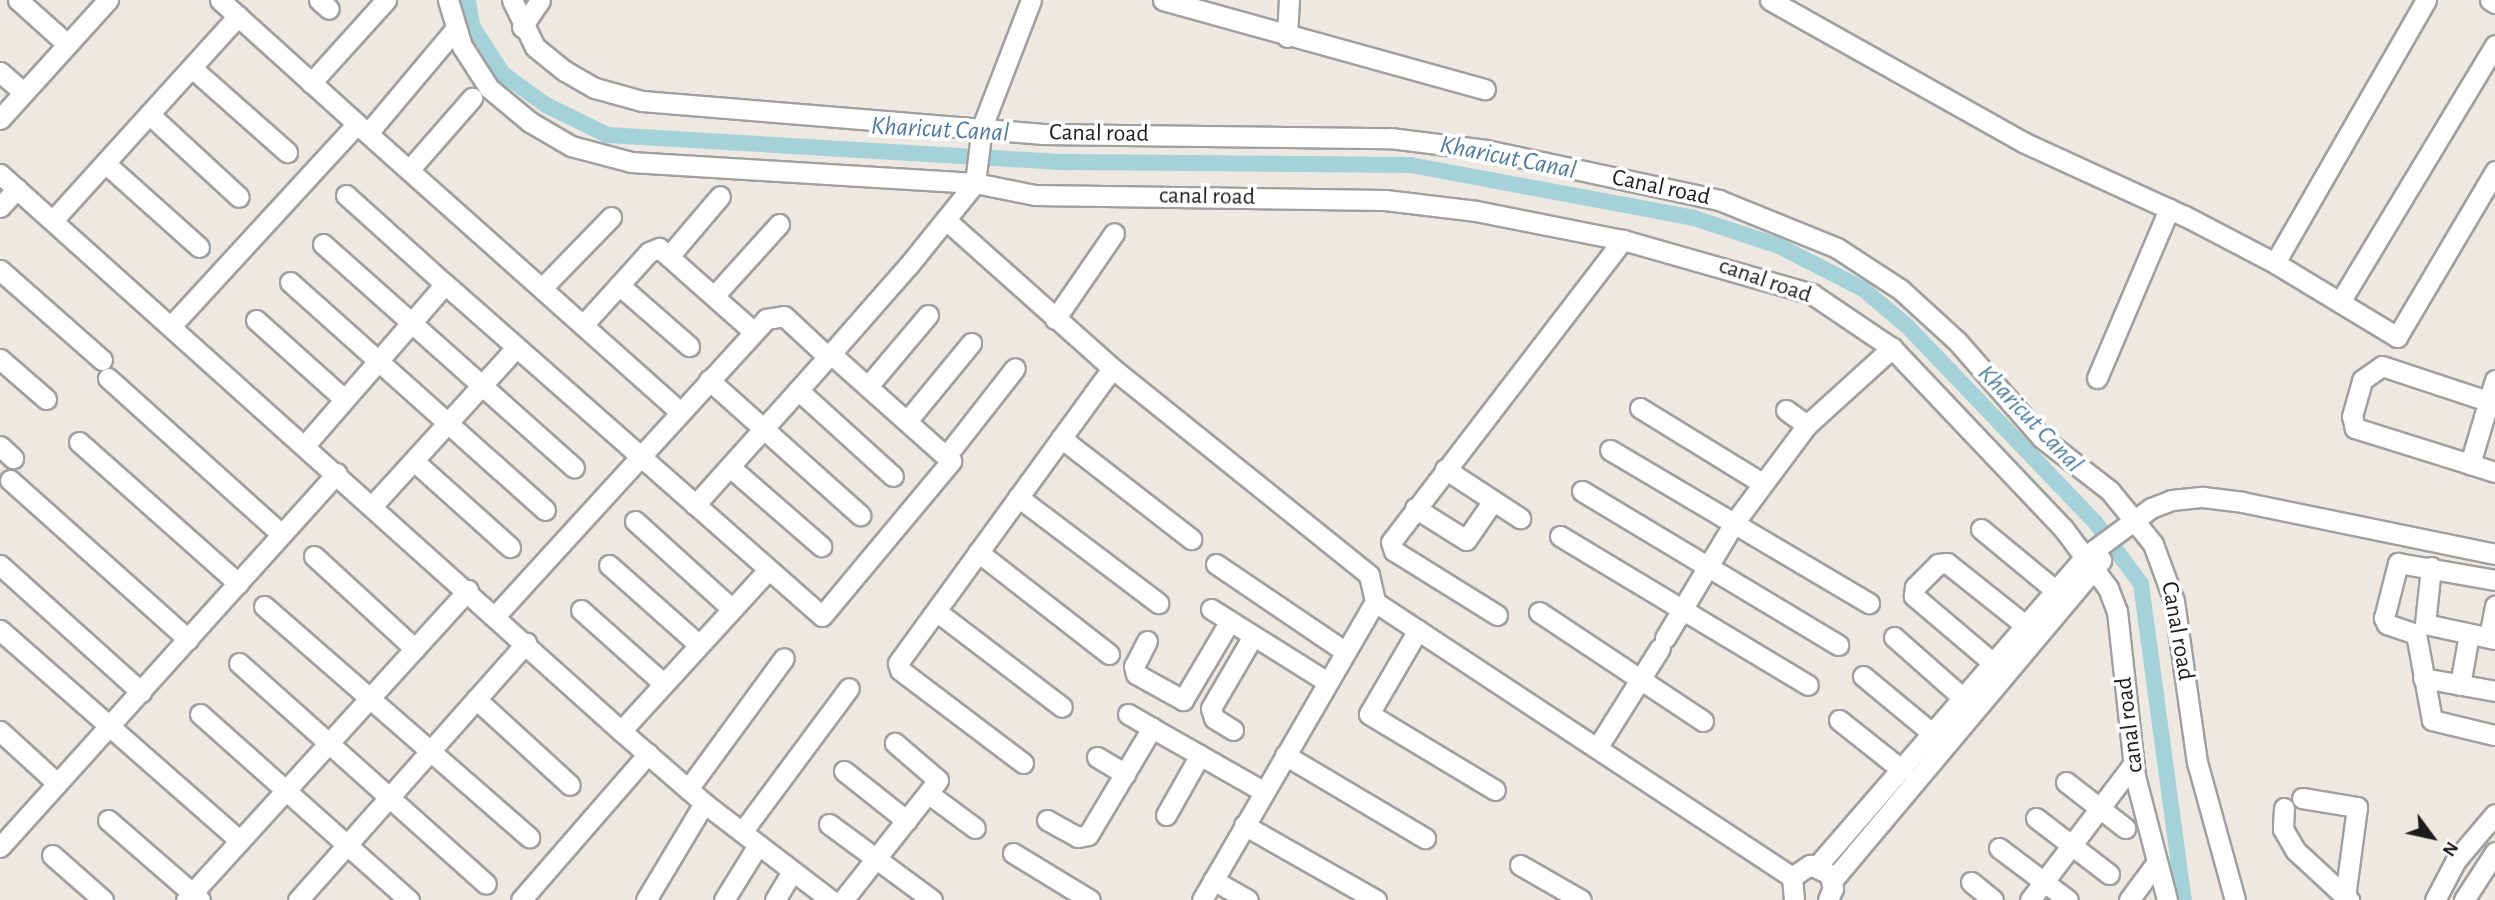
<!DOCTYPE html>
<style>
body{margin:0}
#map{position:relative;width:2495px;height:900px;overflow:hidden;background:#ede9e2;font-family:"Alegreya Sans",sans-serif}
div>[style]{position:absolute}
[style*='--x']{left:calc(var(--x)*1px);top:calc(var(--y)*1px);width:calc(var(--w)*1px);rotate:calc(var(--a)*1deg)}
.canal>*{height:16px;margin:-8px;padding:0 8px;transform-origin:8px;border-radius:8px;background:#a5d1d8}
.roads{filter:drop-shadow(2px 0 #a0a0a0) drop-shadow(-2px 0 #a0a0a0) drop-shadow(0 2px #a0a0a0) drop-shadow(0 -2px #a0a0a0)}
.minor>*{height:19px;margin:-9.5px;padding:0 9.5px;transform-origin:9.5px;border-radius:9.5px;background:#fff}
span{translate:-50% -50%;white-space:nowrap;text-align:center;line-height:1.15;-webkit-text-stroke:7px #fff;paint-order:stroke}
.street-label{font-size:24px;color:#1c1c1c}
.water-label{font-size:26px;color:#4c7b9f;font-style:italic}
.north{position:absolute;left:2397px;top:802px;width:70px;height:70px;-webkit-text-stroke:5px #fff;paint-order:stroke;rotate:123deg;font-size:19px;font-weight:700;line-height:28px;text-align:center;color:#1c1c1c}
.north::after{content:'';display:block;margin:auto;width:24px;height:32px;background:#1c1c1c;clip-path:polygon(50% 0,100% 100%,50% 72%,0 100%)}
</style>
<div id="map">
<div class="canal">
<i style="--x:468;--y:0;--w:26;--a:81"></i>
<i style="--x:472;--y:26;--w:57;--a:57.1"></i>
<i style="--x:503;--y:74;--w:53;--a:35.8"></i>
<i style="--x:546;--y:105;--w:68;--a:26.2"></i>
<i style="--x:607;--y:135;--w:462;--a:3.4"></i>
<i style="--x:1068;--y:162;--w:343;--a:0.5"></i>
<i style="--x:1411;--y:165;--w:288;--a:10.6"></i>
<i style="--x:1694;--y:218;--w:89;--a:18.2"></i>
<i style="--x:1779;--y:246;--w:94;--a:27.1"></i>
<i style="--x:1863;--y:289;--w:57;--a:40.1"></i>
<i style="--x:1907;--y:326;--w:272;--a:46.2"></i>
<i style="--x:2095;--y:522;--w:77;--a:53.4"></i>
<i style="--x:2141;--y:584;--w:319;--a:82.3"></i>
</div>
<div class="roads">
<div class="minor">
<i style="--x:18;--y:0;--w:66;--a:41.9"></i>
<i style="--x:220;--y:0;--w:185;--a:42.1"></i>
<i style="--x:319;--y:0;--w:13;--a:42"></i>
<i style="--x:448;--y:0;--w:48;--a:73.1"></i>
<i style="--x:462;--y:46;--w:50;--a:57.3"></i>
<i style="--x:489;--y:88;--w:53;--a:39.7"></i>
<i style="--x:530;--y:122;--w:48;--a:30.3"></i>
<i style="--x:571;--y:146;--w:62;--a:14.9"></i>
<i style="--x:631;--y:162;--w:345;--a:3.5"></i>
<i style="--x:975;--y:183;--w:61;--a:11.3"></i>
<i style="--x:1035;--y:195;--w:350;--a:0.8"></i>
<i style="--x:1385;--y:200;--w:92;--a:6.9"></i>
<i style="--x:1476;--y:211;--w:150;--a:11.2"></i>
<i style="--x:1623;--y:240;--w:197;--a:15.9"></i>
<i style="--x:1812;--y:294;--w:97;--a:34"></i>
<i style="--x:1892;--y:348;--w:248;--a:46.5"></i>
<i style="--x:2063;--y:528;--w:75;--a:53.1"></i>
<i style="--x:2108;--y:588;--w:25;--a:69"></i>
<i style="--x:2117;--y:611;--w:166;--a:83.8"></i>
<i style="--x:2135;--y:776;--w:128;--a:75.5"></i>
<i style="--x:512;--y:0;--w:52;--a:63.9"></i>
<i style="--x:535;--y:47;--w:38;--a:39"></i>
<i style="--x:565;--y:71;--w:34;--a:30"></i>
<i style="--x:595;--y:88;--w:49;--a:15.5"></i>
<i style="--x:642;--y:101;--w:400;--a:4.7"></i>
<i style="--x:1041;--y:134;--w:349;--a:0.7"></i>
<i style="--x:1390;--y:138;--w:97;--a:7.1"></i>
<i style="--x:1486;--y:150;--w:238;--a:12.1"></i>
<i style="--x:1719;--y:200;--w:127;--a:22.1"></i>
<i style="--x:1837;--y:248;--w:75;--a:33.1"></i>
<i style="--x:1900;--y:289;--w:77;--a:42.4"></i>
<i style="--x:1957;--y:341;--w:129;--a:48.8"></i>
<i style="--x:2042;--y:438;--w:86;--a:37.9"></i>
<i style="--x:2110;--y:491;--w:68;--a:50.9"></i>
<i style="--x:2153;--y:544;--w:61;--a:69.8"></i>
<i style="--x:2174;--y:601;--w:163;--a:81.9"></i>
<i style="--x:2197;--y:762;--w:143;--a:74.6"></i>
<i style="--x:1163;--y:0;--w:334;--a:15.5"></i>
<i style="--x:1770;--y:0;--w:290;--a:29.3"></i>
<i style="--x:2023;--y:142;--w:178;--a:24.6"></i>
<i style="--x:2185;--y:216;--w:102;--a:27.6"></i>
<i style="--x:2426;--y:0;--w:303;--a:119.9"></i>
<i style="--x:2275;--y:263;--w:143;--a:31.2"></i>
<i style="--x:2397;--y:337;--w:193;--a:-59.4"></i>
<i style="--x:2490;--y:0;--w:6;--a:31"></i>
<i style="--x:522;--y:27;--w:32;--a:-56"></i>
<i style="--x:1287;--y:37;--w:37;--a:-87"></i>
<i style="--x:192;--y:68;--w:127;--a:41.5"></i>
<i style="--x:0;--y:72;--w:30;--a:41"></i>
<i style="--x:311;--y:83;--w:112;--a:-47.9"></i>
<i style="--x:149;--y:114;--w:122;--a:42.7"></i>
<i style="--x:0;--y:119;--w:161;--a:-47.8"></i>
<i style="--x:368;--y:133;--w:137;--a:-50"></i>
<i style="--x:105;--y:163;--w:126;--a:41.8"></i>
<i style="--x:409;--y:170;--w:96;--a:-48.8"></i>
<i style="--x:0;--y:174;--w:834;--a:41.89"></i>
<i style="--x:621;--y:731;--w:110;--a:40.9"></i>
<i style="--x:704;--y:803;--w:160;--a:37.4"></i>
<i style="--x:346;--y:195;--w:133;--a:42"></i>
<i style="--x:0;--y:207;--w:25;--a:-47"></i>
<i style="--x:54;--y:219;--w:274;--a:-47.8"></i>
<i style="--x:946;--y:220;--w:222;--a:41.7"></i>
<i style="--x:1112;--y:368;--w:330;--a:38.8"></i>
<i style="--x:1369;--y:575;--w:28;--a:77"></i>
<i style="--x:323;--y:244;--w:336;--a:41.7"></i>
<i style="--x:670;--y:255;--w:77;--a:-49.7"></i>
<i style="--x:0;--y:270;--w:136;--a:41.4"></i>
<i style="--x:290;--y:282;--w:342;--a:41.8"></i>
<i style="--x:619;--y:285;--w:93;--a:41.1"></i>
<i style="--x:542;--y:288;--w:99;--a:-45.8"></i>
<i style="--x:714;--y:296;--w:97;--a:-47.9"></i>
<i style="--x:2340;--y:302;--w:300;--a:-58.9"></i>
<i style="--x:1055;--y:319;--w:104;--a:-55.5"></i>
<i style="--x:256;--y:320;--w:118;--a:41.9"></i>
<i style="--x:172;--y:325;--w:273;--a:-47.4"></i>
<i style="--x:357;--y:124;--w:433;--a:41.7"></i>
<i style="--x:583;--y:325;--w:98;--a:-47.9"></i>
<i style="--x:649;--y:252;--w:11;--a:-22"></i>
<i style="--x:659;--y:248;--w:127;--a:41.5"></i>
<i style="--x:0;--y:359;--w:61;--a:41"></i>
<i style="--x:108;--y:378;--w:233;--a:42"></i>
<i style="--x:2097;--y:378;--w:184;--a:-66.9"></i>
<i style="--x:709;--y:380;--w:203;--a:41.8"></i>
<i style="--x:2495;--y:380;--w:88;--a:106.6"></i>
<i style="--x:2470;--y:464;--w:26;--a:18"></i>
<i style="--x:868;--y:386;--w:93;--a:-49.8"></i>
<i style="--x:798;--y:390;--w:128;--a:42.2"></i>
<i style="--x:1640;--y:408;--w:143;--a:31.6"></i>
<i style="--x:1786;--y:410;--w:26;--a:36"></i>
<i style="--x:907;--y:421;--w:101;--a:-50.6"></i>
<i style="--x:1061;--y:438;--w:165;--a:37.8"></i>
<i style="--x:79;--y:442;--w:213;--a:41.6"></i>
<i style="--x:306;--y:444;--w:212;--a:-49"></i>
<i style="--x:445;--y:284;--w:502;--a:41.37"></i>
<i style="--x:822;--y:616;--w:202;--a:-50.2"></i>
<i style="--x:951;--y:461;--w:161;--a:-138.3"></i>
<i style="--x:0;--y:446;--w:18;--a:43"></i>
<i style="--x:1610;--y:450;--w:301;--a:30.6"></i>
<i style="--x:947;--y:455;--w:110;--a:-52"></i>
<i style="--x:414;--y:461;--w:129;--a:41.9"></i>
<i style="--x:2470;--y:464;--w:121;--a:-162.6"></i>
<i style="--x:2355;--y:428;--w:12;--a:-104"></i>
<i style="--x:2352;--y:416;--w:37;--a:-74"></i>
<i style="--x:2362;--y:380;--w:24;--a:-35"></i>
<i style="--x:2382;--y:366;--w:112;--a:18.3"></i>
<i style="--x:730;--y:467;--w:121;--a:41"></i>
<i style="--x:1445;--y:469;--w:90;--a:33.2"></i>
<i style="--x:10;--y:480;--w:239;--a:41.8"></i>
<i style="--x:1582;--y:491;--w:299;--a:31"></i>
<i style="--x:1018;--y:497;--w:176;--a:37.1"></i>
<i style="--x:373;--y:505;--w:212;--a:-47.7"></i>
<i style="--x:695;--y:505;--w:199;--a:-48.1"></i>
<i style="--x:1415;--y:508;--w:60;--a:32.1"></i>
<i style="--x:1466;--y:540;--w:47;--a:-55.3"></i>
<i style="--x:635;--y:521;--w:131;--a:42.2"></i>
<i style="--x:1981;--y:529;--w:96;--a:39.5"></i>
<i style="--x:1560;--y:536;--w:289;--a:31"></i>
<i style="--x:978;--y:552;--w:166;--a:37.9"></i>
<i style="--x:314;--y:556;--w:137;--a:42.6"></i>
<i style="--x:1216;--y:564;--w:153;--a:34.1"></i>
<i style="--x:0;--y:565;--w:190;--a:42"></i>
<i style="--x:609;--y:565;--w:120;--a:41.6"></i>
<i style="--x:2431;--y:567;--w:57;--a:96"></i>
<i style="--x:2425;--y:624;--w:72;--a:12.1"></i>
<i style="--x:264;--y:606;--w:352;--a:41.1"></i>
<i style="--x:1211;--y:609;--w:136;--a:32.1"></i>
<i style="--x:581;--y:610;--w:111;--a:41.7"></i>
<i style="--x:936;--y:611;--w:158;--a:37.3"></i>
<i style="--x:1539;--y:612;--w:197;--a:33.6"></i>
<i style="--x:496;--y:615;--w:401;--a:-47.6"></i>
<i style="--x:766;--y:319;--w:18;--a:-9"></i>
<i style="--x:784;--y:316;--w:60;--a:43"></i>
<i style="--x:828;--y:357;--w:121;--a:-48.7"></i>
<i style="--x:908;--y:266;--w:107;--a:-51.1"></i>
<i style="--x:975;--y:183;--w:56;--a:-82.9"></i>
<i style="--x:982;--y:127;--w:136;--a:-68.9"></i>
<i style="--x:1497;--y:615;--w:121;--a:-148.1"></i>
<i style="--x:1394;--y:551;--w:9;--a:-108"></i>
<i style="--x:1391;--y:542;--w:381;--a:-52.5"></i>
<i style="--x:0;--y:630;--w:318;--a:41.3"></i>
<i style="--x:1418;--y:630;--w:97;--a:120.3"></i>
<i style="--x:1369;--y:714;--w:147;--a:31.1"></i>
<i style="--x:1894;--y:637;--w:92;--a:41.5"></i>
<i style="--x:2489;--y:637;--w:32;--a:-79"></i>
<i style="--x:1665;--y:638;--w:134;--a:-59"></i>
<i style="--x:1734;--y:523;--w:122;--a:-53.3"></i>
<i style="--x:1807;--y:425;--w:115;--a:-42.2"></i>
<i style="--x:1147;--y:641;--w:28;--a:117"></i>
<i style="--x:1134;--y:666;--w:8;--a:76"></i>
<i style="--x:1136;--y:674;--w:54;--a:29"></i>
<i style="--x:1183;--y:700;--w:92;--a:-59.3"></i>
<i style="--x:239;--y:663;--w:331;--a:41.8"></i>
<i style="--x:1993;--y:663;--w:104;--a:-139.7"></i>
<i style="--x:1914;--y:596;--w:9;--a:-84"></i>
<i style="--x:1915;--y:587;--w:33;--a:-45"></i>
<i style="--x:1938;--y:564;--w:9;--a:-6"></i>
<i style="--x:1947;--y:563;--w:100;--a:38.5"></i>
<i style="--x:1863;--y:676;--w:91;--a:39.6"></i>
<i style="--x:2423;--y:678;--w:73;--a:10.2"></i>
<i style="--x:2460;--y:685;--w:52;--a:-80"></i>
<i style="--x:476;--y:699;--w:127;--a:42.5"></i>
<i style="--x:200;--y:714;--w:280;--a:41.7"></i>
<i style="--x:1128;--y:714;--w:28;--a:30"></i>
<i style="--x:1839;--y:720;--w:80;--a:38.4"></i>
<i style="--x:1233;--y:730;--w:22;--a:-148"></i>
<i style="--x:1214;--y:718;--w:10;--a:-107"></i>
<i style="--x:1211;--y:708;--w:83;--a:-59.7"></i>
<i style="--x:0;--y:731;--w:77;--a:42.4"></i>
<i style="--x:621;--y:731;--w:217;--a:-47.6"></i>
<i style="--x:2494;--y:735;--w:64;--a:-166.4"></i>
<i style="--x:2432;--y:720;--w:87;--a:-100.5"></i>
<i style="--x:2416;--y:634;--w:31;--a:-161"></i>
<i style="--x:2387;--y:624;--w:7;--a:-117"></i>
<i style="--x:2384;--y:618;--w:57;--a:-75.7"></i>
<i style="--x:2398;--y:563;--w:98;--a:9.9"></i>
<i style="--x:1597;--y:748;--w:118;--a:-57.8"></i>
<i style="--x:1285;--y:755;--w:163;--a:30.7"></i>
<i style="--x:1097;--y:757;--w:33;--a:31"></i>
<i style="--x:1023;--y:763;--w:154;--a:-142.9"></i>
<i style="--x:900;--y:670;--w:7;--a:-106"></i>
<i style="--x:898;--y:663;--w:364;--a:-54"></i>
<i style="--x:844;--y:771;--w:80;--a:38.4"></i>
<i style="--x:2066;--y:782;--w:75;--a:37.9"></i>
<i style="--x:688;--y:789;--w:162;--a:-53.8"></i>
<i style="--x:929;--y:794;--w:57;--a:36.5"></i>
<i style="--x:2302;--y:798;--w:56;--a:9.3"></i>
<i style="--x:2357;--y:807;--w:91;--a:97.6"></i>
<i style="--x:2284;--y:808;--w:21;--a:93"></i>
<i style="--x:2283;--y:829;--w:24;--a:60"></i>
<i style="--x:2295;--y:850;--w:74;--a:42.8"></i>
<i style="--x:1166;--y:815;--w:69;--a:-60.5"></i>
<i style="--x:2036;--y:818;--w:92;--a:37.5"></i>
<i style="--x:108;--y:820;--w:122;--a:41"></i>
<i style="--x:1047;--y:820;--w:35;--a:29"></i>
<i style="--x:1078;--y:837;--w:10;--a:-11"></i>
<i style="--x:1088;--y:835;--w:125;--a:-59.1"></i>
<i style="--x:1152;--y:728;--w:128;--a:29.6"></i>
<i style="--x:829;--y:824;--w:128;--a:36.4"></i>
<i style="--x:1244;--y:825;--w:152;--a:29.6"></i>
<i style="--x:742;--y:832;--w:179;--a:-53.4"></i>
<i style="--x:0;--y:847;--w:503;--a:-47.98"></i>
<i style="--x:1999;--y:848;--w:86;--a:37"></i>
<i style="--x:1013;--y:853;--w:90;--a:31.4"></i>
<i style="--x:52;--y:855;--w:68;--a:41.4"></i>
<i style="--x:1520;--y:865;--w:70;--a:29.8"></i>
<i style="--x:1817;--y:866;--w:410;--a:-49.1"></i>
<i style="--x:2086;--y:556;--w:81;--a:-36.4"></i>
<i style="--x:2151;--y:508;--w:22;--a:-21"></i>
<i style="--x:2172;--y:500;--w:31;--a:-6"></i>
<i style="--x:2203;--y:497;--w:39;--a:7"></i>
<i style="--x:2242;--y:502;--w:258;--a:11.6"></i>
<i style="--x:1213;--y:880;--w:40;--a:29.7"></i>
<i style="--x:1832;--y:881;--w:419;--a:-50"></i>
<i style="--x:1971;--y:882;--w:28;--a:39"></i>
<i style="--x:186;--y:900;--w:419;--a:-47.7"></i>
<i style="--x:298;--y:900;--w:344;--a:-48.4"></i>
<i style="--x:521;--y:900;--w:194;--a:-49"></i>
<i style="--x:646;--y:900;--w:113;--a:-59.1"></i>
<i style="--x:724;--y:900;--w:65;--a:-58.3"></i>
<i style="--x:775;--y:900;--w:33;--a:-59"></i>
<i style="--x:843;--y:900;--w:153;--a:-51.6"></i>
<i style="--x:938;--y:780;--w:57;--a:-139.3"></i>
<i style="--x:1202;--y:900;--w:345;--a:-59.9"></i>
<i style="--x:1375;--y:602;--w:500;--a:33.4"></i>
<i style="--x:1794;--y:900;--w:23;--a:-95"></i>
<i style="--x:1792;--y:877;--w:22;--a:-34"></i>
<i style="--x:1810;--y:865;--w:21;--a:25"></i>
<i style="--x:1829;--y:874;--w:15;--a:74"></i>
<i style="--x:1833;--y:888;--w:13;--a:113"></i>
<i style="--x:2030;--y:900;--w:172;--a:-52.8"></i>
<i style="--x:2129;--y:900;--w:47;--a:-53.6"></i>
<i style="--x:2435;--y:900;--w:45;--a:-62.3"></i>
<i style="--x:2456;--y:860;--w:60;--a:-49.7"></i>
<i style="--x:2464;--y:900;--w:57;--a:-57.1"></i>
</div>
</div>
<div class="street-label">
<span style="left:1099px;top:134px;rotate:1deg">Canal road</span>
<span style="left:1661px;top:188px;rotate:12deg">Canal road</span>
<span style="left:1207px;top:197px;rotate:1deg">canal road</span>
<span style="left:1765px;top:281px;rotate:19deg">canal road</span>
<span style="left:2177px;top:631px;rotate:80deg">Canal road</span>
<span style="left:2130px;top:725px;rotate:-97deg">canal road</span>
</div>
<div class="water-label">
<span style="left:940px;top:130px;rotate:3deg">Kharicut Canal</span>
<span style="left:1508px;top:158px;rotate:11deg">Kharicut Canal</span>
<span style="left:2030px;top:419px;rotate:46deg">Kharicut Canal</span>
</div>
<div class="north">N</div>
</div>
